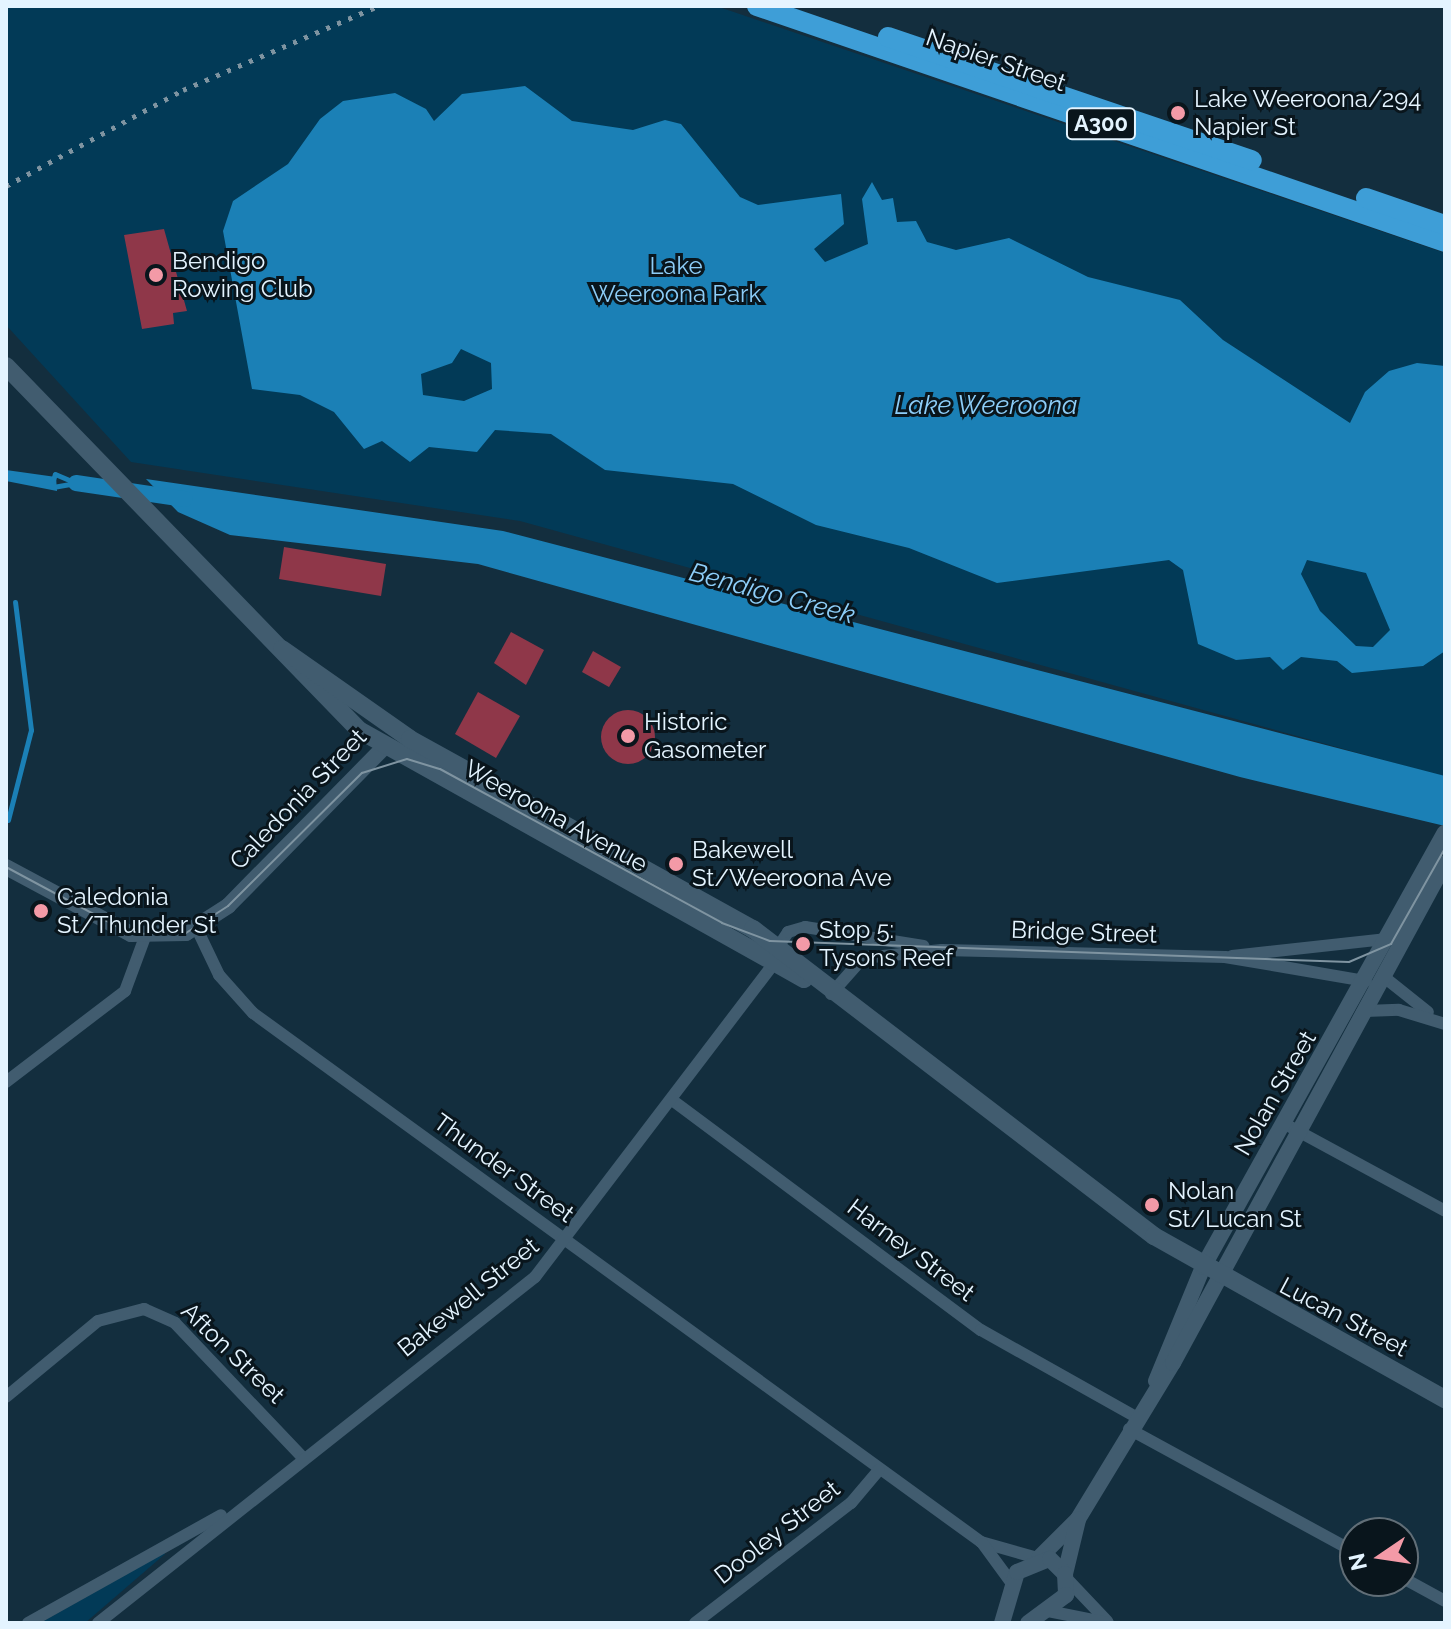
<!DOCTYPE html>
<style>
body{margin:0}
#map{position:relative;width:1451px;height:1629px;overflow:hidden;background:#132e3e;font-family:Raleway,sans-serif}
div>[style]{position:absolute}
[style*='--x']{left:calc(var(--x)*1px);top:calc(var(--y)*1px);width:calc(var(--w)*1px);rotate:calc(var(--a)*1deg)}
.green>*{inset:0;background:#023a57}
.water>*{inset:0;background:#1b80b6}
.stream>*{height:5px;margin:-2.5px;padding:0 2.5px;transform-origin:2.5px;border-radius:2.5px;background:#1b80b6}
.canal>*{height:16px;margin:-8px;padding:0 8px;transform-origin:8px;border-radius:8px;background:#1b80b6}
.building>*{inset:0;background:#8f3749}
.round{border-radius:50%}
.minor>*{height:12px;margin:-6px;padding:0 6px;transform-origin:6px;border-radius:6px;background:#415c6f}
.tertiary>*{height:16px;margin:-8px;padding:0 8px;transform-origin:8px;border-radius:8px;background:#415c6f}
.secondary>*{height:18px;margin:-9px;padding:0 9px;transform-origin:9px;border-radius:9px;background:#415c6f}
.trunk>*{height:20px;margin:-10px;padding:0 10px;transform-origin:10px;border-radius:10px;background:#3e9ed7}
.tram>*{height:2px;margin:-1px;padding:0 1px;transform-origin:1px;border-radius:1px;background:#7f94a1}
.rail>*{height:5px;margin-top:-2.5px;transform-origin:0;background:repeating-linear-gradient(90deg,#7f94a1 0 4px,transparent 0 12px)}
.dots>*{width:22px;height:22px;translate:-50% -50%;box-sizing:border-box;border:4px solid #09151c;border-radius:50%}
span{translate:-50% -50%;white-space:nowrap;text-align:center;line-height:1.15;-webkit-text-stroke:6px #09151c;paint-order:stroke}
.shield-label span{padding:2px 6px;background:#09151c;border:2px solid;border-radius:6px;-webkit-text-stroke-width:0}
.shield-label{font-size:22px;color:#e4f4ff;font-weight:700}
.street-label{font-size:24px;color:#e4f4ff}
.poi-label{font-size:24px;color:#e4f4ff}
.left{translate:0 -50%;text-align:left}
.park-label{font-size:24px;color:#8ccdf8}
.water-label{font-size:26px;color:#8dcef9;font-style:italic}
.frame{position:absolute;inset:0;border:8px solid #e4f4ff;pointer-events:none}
.north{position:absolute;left:1339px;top:1517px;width:80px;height:80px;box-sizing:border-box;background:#09151c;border:2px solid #616e77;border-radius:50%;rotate:257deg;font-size:22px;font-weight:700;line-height:32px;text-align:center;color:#e4f4ff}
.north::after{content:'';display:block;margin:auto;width:28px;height:36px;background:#f39aa7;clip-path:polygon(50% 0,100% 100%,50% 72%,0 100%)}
</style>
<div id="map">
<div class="green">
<i style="clip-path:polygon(6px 6px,716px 6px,1445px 253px,1445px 777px,520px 521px,131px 462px,6px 325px)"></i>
<i style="clip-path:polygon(165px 1554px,85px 1623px,40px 1623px,164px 1553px)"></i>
</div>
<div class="water">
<i style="clip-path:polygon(evenodd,525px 86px,572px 121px,633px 130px,665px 120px,681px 124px,740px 197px,758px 205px,841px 194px,844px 224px,814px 249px,825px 262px,868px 244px,862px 199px,872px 182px,882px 200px,893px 198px,897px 222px,916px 221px,927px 242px,956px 250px,1009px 238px,1088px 277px,1180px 300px,1223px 340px,1350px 423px,1365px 392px,1389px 371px,1417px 363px,1445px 366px,1445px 651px,1423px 666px,1352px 673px,1337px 661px,1301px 657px,1283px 670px,1270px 657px,1236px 660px,1198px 644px,1183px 570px,1169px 560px,997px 583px,909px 548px,816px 525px,733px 484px,605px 470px,551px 434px,495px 430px,477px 452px,429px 447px,410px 462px,382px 441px,364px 449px,334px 412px,300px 395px,252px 389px,223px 231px,233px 201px,288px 164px,320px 119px,343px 101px,395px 93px,426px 109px,434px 121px,462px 94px,525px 86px,461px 349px,491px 363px,492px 389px,464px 401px,423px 395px,421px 374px,452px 363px,461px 349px,525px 86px,1307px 560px,1366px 573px,1390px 630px,1373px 647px,1356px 646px,1320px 611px,1301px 574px,1307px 560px)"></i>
<i style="clip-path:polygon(6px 470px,56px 477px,57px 491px,6px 481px)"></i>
<i style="clip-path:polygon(146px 479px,503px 531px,1445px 776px,1445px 826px,1240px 777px,478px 564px,230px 535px,178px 512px)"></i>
</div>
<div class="stream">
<i style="--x:53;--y:480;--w:6;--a:-72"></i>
<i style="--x:55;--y:474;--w:23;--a:23"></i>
<i style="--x:53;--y:487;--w:23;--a:-10"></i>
<i style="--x:8;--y:820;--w:93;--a:-75.7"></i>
<i style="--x:31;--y:730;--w:129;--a:-97.1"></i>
</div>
<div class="canal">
<i style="--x:76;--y:483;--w:110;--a:8.4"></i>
</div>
<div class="building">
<i style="clip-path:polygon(164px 229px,187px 311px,173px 313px,174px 324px,142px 329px,124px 235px)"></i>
<i style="clip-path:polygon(284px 547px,386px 564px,381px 596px,279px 579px)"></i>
<i style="clip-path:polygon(511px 632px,544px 650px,526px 685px,494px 663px)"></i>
<i style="clip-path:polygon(593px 651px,621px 667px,609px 687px,582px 672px)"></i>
<i style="clip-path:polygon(478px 692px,520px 716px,496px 758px,455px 734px)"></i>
<i class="round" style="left:601px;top:710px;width:54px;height:54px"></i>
</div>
<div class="minor">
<i style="--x:197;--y:929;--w:51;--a:64.4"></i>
<i style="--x:219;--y:975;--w:51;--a:48.2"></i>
<i style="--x:253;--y:1013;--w:900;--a:36"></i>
<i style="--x:981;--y:1542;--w:58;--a:15.9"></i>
<i style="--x:778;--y:947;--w:18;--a:-56"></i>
<i style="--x:788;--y:932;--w:18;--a:-16"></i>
<i style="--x:805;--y:927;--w:120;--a:9.1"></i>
<i style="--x:1232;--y:956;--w:156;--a:-6.3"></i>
<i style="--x:1384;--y:977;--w:56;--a:38.5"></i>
<i style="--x:831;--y:994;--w:48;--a:-48.4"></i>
<i style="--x:863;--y:958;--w:79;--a:-5.8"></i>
<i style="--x:942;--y:950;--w:283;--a:1.4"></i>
<i style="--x:1225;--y:957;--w:143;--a:9.7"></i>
<i style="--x:1365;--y:1011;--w:34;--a:-2"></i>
<i style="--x:1399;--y:1010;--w:48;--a:16.9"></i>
<i style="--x:6;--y:1082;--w:150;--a:-37.4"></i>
<i style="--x:125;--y:991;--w:58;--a:-69.7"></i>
<i style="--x:672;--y:1100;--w:385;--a:36.7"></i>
<i style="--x:981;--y:1330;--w:178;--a:29.3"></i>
<i style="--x:1285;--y:1124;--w:182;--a:28.5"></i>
<i style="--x:6;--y:1397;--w:119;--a:-39.6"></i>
<i style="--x:98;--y:1321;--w:48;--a:-14.6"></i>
<i style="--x:144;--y:1309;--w:34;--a:24"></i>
<i style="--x:175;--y:1323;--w:183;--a:46.5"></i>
<i style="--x:1129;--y:1429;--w:257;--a:28.6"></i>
<i style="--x:983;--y:1544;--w:51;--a:53.8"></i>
<i style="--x:1403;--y:1578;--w:48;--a:28.7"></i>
<i style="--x:1068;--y:1580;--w:57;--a:46.4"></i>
<i style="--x:1048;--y:1611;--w:61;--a:11.3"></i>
<i style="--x:28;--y:1623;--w:221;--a:-29.2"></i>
<i style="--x:98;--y:1623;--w:557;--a:-38.37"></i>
<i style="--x:535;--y:1277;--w:395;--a:-52.7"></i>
<i style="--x:695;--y:1623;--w:197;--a:-37.6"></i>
<i style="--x:851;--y:1503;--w:43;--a:-49.7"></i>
</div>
<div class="tertiary">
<i style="--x:6;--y:867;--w:142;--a:28.2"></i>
<i style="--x:131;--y:934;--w:55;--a:-1"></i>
<i style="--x:186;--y:933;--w:50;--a:-32.7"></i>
<i style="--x:228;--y:906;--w:221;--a:-45.5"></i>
<i style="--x:1156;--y:1381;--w:123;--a:-67.6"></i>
<i style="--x:1203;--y:1267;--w:497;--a:-60.9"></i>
<i style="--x:1039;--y:1558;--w:55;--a:-45"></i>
<i style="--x:1078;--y:1519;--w:183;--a:-58.7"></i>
<i style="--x:1173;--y:1363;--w:569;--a:-61.45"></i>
<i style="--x:1065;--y:1574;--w:56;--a:-76.5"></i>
<i style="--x:1002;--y:1623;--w:53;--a:-73.6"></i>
<i style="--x:1017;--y:1572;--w:35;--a:-22"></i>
<i style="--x:1050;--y:1559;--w:21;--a:45"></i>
<i style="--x:1065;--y:1574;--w:21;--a:87"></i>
<i style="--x:1066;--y:1595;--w:47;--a:143.6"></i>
</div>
<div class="secondary">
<i style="--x:6;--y:366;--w:507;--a:45.88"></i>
<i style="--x:359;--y:730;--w:510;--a:29.23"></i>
<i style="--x:282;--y:649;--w:156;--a:35.1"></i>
<i style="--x:410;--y:739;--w:392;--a:29"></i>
<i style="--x:753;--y:929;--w:505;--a:37.44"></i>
<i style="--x:1154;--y:1236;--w:334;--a:29.3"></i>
</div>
<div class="trunk">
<i style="--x:757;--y:6;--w:727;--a:18.93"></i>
<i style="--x:888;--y:37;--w:384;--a:18.7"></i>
<i style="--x:1366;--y:198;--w:83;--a:18.9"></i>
</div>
<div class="tram">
<i style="--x:6;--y:867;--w:142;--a:28.2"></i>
<i style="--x:131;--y:934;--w:55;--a:-1"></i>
<i style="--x:186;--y:933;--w:50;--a:-32.7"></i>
<i style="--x:228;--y:906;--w:189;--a:-44.8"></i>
<i style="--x:362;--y:773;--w:47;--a:-17.3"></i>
<i style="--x:407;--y:759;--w:34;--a:17"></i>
<i style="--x:440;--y:769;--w:321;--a:28.6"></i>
<i style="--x:722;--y:923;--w:51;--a:20.6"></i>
<i style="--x:770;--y:941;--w:579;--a:2.08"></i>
<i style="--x:1349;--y:962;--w:46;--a:-23.2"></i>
<i style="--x:1391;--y:944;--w:110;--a:-60.6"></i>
</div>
<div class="rail">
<i style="--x:6;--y:186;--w:201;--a:-28.5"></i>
<i style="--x:183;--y:90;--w:212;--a:-23.3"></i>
</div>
<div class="dots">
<i style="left:1178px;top:113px;background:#f39aa7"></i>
<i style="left:156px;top:275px;background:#f39aa7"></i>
<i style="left:628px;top:736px;background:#f39aa7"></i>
<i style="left:676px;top:864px;background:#f39aa7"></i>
<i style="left:41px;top:911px;background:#f39aa7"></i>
<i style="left:803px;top:944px;background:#f39aa7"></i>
<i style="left:1152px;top:1205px;background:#f39aa7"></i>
</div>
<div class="shield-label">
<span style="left:1101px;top:124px">A300</span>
</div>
<div class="street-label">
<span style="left:996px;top:60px;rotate:19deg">Napier Street</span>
<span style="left:298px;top:799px;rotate:-46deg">Caledonia Street</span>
<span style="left:556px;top:816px;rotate:29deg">Weeroona Avenue</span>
<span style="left:1084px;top:932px;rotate:2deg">Bridge Street</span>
<span style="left:1275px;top:1093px;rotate:-60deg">Nolan Street</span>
<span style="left:504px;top:1168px;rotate:36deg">Thunder Street</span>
<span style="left:911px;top:1250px;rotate:37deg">Harney Street</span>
<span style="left:468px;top:1297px;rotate:-39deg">Bakewell Street</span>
<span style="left:1344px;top:1317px;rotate:28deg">Lucan Street</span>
<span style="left:233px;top:1353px;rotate:44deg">Afton Street</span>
<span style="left:777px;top:1532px;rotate:-38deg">Dooley Street</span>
</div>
<div class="poi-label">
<span class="left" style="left:1194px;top:113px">Lake Weeroona/294<br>Napier St</span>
<span class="left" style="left:172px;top:275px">Bendigo<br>Rowing Club</span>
<span class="left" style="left:644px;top:736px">Historic<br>Gasometer</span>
<span class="left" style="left:692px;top:864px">Bakewell<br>St/Weeroona Ave</span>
<span class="left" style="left:57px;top:911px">Caledonia<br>St/Thunder St</span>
<span class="left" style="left:819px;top:944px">Stop 5:<br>Tysons Reef</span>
<span class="left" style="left:1168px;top:1205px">Nolan<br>St/Lucan St</span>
</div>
<div class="park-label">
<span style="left:676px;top:280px">Lake<br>Weeroona Park</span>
</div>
<div class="water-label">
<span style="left:986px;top:406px">Lake Weeroona</span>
<span style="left:772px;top:594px;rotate:15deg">Bendigo Creek</span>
</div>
<div class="frame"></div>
<div class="north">N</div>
</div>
